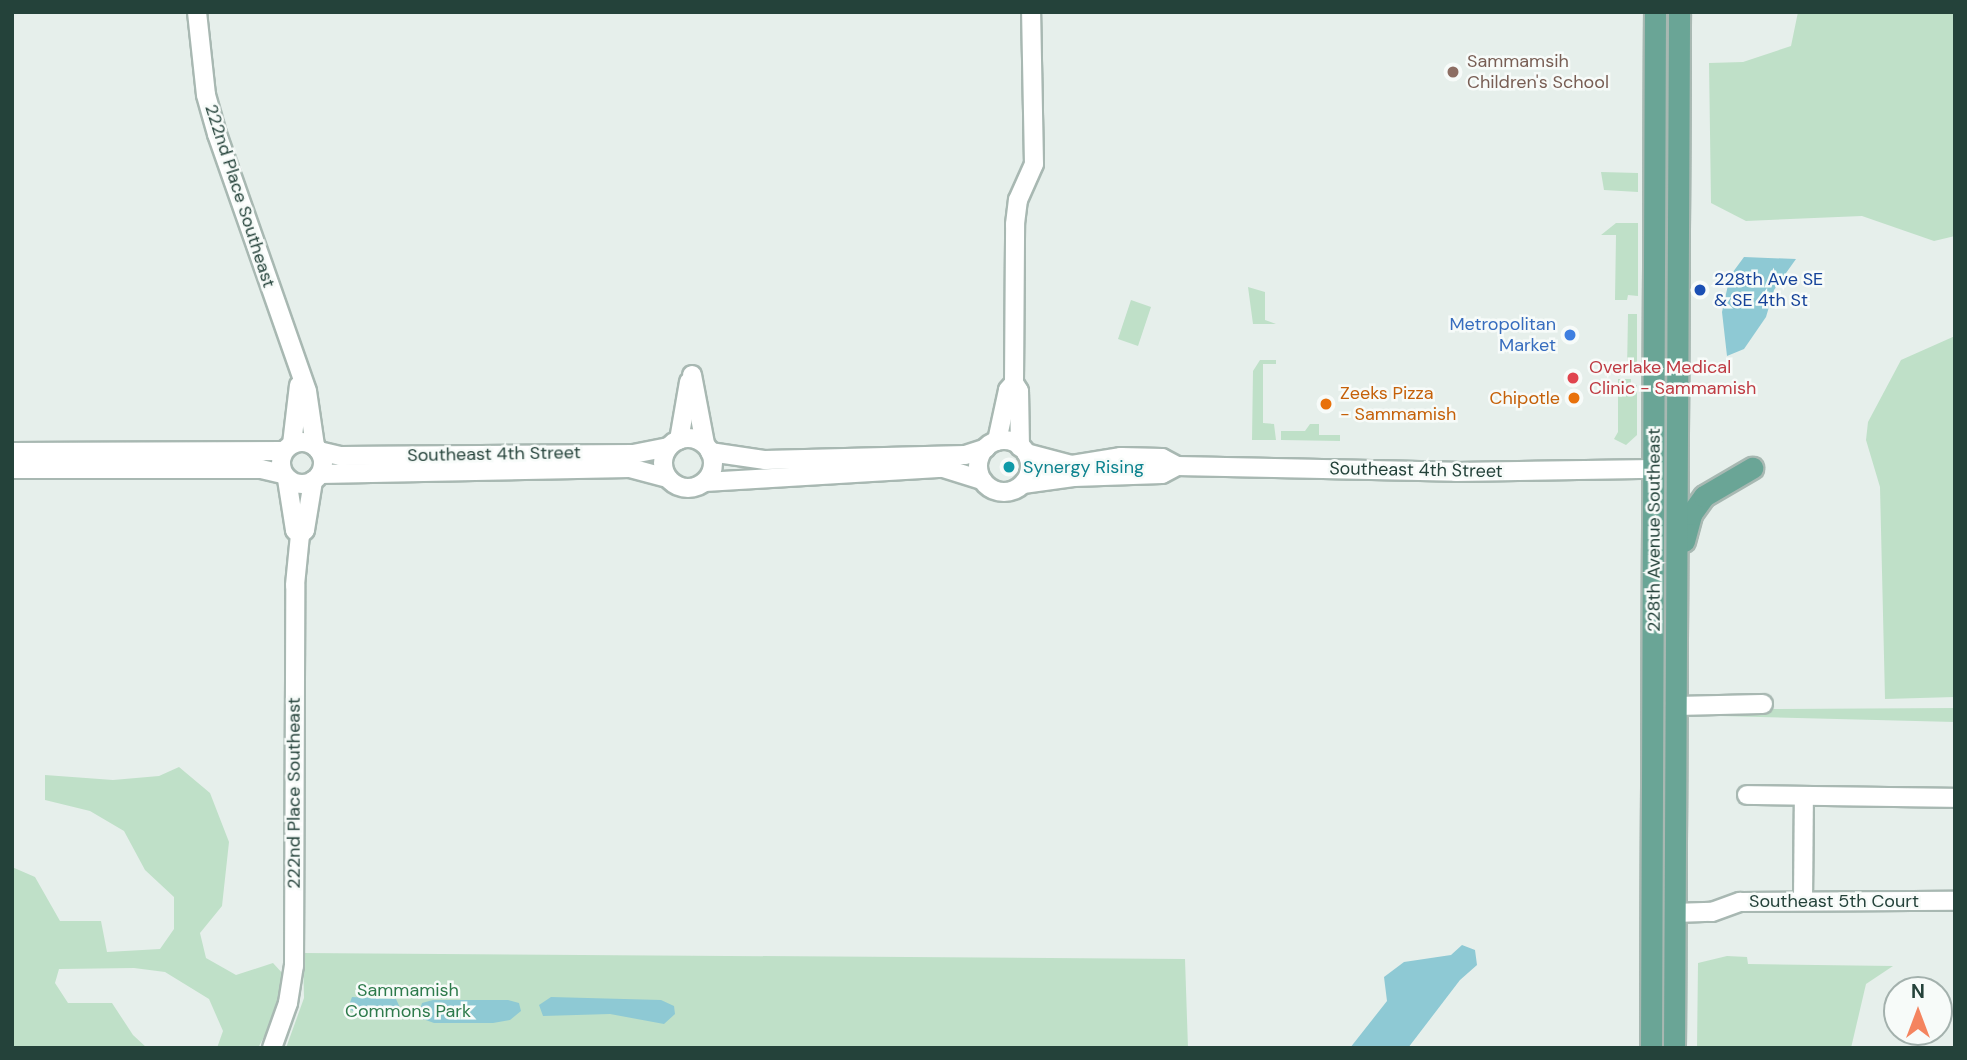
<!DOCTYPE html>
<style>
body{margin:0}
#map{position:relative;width:1967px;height:1060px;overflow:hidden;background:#e6efeb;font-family:"DM Sans",sans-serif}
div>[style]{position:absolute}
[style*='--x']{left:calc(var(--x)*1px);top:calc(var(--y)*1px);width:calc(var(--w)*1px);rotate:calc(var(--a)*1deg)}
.green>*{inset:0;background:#bfe0c8}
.water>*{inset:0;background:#8ec9d4}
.roads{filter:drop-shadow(2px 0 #a8b8b2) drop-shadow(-2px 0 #a8b8b2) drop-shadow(0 2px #a8b8b2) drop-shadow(0 -2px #a8b8b2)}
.minor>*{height:18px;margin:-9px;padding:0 9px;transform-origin:9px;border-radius:9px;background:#fff}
.minor>.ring{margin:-9px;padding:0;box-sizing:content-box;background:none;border:18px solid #fff;border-radius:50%}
.major>*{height:21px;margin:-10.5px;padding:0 10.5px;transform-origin:10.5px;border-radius:10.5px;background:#6aa596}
.dots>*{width:19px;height:19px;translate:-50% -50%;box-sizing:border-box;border:4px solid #f7fbf9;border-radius:50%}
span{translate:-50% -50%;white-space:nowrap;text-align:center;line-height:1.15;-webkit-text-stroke:5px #f7fbf9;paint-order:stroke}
.education-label{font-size:18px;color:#785e54}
.left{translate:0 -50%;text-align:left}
.street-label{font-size:18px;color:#24423a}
.transit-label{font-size:18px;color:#164399}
.shop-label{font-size:18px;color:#366cbe}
.right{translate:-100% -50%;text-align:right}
.health-label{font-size:18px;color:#be3a42}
.food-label{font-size:18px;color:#c56008}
.culture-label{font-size:18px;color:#0d838f}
.park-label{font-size:18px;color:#2d7a4b}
.frame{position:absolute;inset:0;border:14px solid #24423a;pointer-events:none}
.north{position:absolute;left:1883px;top:976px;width:70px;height:70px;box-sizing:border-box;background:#f7fbf9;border:2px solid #a3b1ad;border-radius:50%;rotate:0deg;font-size:19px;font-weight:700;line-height:28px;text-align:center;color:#24423a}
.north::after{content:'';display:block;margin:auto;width:24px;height:32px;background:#f4845f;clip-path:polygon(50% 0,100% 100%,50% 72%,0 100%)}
</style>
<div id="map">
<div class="green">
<i style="clip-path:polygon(1798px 12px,1955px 12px,1955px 236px,1934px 241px,1862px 216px,1746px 221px,1711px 203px,1709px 63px,1743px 62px,1791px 46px)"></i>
<i style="clip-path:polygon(1601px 172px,1638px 173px,1638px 192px,1604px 190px)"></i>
<i style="clip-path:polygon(1616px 223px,1638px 223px,1638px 296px,1628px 295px,1627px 300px,1615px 300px,1616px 235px,1601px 235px)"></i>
<i style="clip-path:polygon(1248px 287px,1265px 292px,1265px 320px,1276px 324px,1253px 324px)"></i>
<i style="clip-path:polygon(1131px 300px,1151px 307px,1138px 346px,1118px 339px)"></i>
<i style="clip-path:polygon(1628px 314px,1637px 314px,1637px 365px,1633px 371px,1627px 371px)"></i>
<i style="clip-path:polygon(1955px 336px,1955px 697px,1885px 699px,1880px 487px,1866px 440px,1868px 422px,1901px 360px)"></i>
<i style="clip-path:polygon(1260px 360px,1276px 360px,1276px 364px,1263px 364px,1263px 423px,1274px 424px,1276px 440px,1252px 440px,1253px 371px)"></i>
<i style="clip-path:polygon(1618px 379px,1631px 379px,1631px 385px,1637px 385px,1637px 435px,1626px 445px,1614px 439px,1618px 432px)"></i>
<i style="clip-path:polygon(1310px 424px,1319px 424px,1319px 435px,1340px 435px,1340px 441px,1281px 440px,1281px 431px,1305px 431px)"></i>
<i style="clip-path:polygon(1955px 708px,1955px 722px,1720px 716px,1720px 710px,1764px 709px)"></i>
<i style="clip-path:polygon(179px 767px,210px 793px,229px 842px,222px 906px,200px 933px,206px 958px,236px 975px,273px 963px,284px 975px,272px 1022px,258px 1048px,217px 1048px,223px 1031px,209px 999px,165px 972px,134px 968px,59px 969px,55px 983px,68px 1003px,112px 1003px,133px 1035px,147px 1048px,12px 1048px,12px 867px,35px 877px,60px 921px,101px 921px,107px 952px,160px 949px,174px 929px,174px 897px,145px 870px,124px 831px,90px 811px,45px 800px,45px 775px,113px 780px,159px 776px)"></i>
<i style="clip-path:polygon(303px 953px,1185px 959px,1188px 1048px,286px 1048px,304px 998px)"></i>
<i style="clip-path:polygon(1727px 956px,1747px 957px,1748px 964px,1893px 966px,1866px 984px,1851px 1048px,1697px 1048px,1698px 963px)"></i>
</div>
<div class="water">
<i style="clip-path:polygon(1744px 257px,1796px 259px,1774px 290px,1766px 317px,1744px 349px,1727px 356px,1722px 312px,1730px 276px)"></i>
<i style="clip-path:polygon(1462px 945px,1475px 950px,1477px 965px,1460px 980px,1408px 1048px,1350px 1048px,1387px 1001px,1384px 977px,1404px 962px,1451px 955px)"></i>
<i style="clip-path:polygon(352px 997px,396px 999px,402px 1012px,395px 1018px,364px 1018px,348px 1008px)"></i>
<i style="clip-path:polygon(551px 997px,661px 1000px,674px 1006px,675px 1014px,664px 1024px,610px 1014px,543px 1016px,539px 1005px)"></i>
<i style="clip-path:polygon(433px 1000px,508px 1000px,519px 1003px,521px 1011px,510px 1020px,493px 1023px,434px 1023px,423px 1019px,420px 1010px,422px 1003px)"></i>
</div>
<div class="roads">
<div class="minor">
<i style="--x:197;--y:12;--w:83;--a:83.8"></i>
<i style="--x:206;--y:95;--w:41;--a:74.2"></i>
<i style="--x:217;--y:134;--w:272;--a:70.7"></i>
<i style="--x:307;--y:391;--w:56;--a:81.7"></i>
<i style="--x:692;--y:375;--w:70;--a:79.3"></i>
<i class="ring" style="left:663px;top:438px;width:32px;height:32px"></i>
<i style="--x:679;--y:440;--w:59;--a:-80.2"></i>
<i class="ring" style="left:978px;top:440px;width:34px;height:34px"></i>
<i style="--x:997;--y:441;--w:52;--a:-77.8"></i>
<i style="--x:1008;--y:390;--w:9;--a:-49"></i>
<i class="ring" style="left:281px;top:442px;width:24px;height:24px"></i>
<i style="--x:292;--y:444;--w:59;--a:-83.2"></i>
<i style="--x:1020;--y:447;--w:56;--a:-91"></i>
<i style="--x:1019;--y:391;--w:9;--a:-122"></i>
<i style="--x:1014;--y:383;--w:159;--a:-89.6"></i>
<i style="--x:1015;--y:224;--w:24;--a:-83"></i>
<i style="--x:1018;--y:200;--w:39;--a:-66"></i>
<i style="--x:1034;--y:164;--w:152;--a:-91.1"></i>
<i style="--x:319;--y:451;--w:23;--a:13"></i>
<i style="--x:341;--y:456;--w:292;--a:-0.4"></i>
<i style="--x:633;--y:454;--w:36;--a:-11"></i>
<i style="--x:12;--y:452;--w:272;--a:-0.2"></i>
<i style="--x:710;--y:452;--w:56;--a:8.3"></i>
<i style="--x:765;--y:460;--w:200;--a:-1.4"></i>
<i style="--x:965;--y:455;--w:22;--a:-18"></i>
<i style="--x:1026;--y:453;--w:48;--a:14.6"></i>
<i style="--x:1072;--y:465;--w:50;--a:-9.3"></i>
<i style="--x:1121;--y:457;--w:41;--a:1.4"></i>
<i style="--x:1162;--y:458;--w:17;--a:28"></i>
<i style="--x:1177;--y:466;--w:279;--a:1.2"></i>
<i style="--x:1456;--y:472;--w:199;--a:-0.9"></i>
<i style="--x:12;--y:469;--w:249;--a:0"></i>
<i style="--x:261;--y:469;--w:23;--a:13"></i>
<i style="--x:320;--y:474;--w:310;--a:-1.1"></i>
<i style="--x:630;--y:468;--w:39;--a:15"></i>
<i style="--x:287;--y:479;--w:52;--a:81.1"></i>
<i style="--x:295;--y:530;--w:7;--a:45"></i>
<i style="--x:705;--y:482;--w:238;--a:-3.4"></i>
<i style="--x:943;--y:468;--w:41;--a:17.1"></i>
<i style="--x:1023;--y:484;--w:51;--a:-7.8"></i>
<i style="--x:1074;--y:477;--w:88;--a:-2"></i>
<i style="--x:1162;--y:474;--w:17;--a:-28"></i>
<i style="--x:1675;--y:706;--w:88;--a:-1.3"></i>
<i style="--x:1747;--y:795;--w:208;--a:0.8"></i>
<i style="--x:1803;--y:901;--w:105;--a:-89.5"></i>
<i style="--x:1674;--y:913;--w:38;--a:-2"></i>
<i style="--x:1712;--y:912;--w:30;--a:-20"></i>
<i style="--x:1740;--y:902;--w:215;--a:-0.3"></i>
<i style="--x:272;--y:1048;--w:48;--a:-70.4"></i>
<i style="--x:288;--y:1003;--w:37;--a:-81"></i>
<i style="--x:294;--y:966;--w:381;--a:-89.8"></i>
<i style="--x:295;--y:585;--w:50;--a:-84.3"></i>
<i style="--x:300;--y:535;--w:7;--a:-45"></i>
<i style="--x:305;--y:530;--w:50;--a:-80.7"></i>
</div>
<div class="major">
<i style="--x:1684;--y:541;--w:28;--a:-75"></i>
<i style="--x:1691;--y:514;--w:22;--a:-54"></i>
<i style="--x:1704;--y:496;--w:56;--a:-30.3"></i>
<i style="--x:1651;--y:1048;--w:1036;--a:-89.78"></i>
<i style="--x:1674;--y:1048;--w:1036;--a:-89.72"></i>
</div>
</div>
<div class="dots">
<i style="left:1453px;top:72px;background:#8d6e63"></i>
<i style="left:1700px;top:290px;background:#1a4fb4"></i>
<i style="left:1570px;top:335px;background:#3f7fe0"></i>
<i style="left:1573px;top:378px;background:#e0444e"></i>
<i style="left:1574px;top:398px;background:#e8710a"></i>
<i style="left:1326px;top:404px;background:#e8710a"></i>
<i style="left:1009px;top:467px;background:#0f9aa8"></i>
</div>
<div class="education-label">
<span class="left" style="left:1467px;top:72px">Sammamsih<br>Children's School</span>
</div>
<div class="street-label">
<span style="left:240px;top:196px;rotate:72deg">222nd Place Southeast</span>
<span style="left:494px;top:454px;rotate:-1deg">Southeast 4th Street</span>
<span style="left:1416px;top:470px;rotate:1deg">Southeast 4th Street</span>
<span style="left:1654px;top:530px;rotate:-90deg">228th Avenue Southeast</span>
<span style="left:294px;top:793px;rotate:-90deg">222nd Place Southeast</span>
<span style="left:1834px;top:901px">Southeast 5th Court</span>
</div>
<div class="transit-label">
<span class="left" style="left:1714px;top:290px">228th Ave SE<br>&amp; SE 4th St</span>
</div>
<div class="shop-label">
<span class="right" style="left:1556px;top:335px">Metropolitan<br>Market</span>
</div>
<div class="health-label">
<span class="left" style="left:1589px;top:378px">Overlake Medical<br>Clinic - Sammamish</span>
</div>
<div class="food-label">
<span class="left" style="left:1340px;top:404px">Zeeks Pizza<br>- Sammamish</span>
<span class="right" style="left:1560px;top:398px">Chipotle</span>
</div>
<div class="culture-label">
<span class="left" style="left:1023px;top:467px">Synergy Rising</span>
</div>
<div class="park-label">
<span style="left:408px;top:1001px">Sammamish<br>Commons Park</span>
</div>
<div class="frame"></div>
<div class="north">N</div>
</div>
